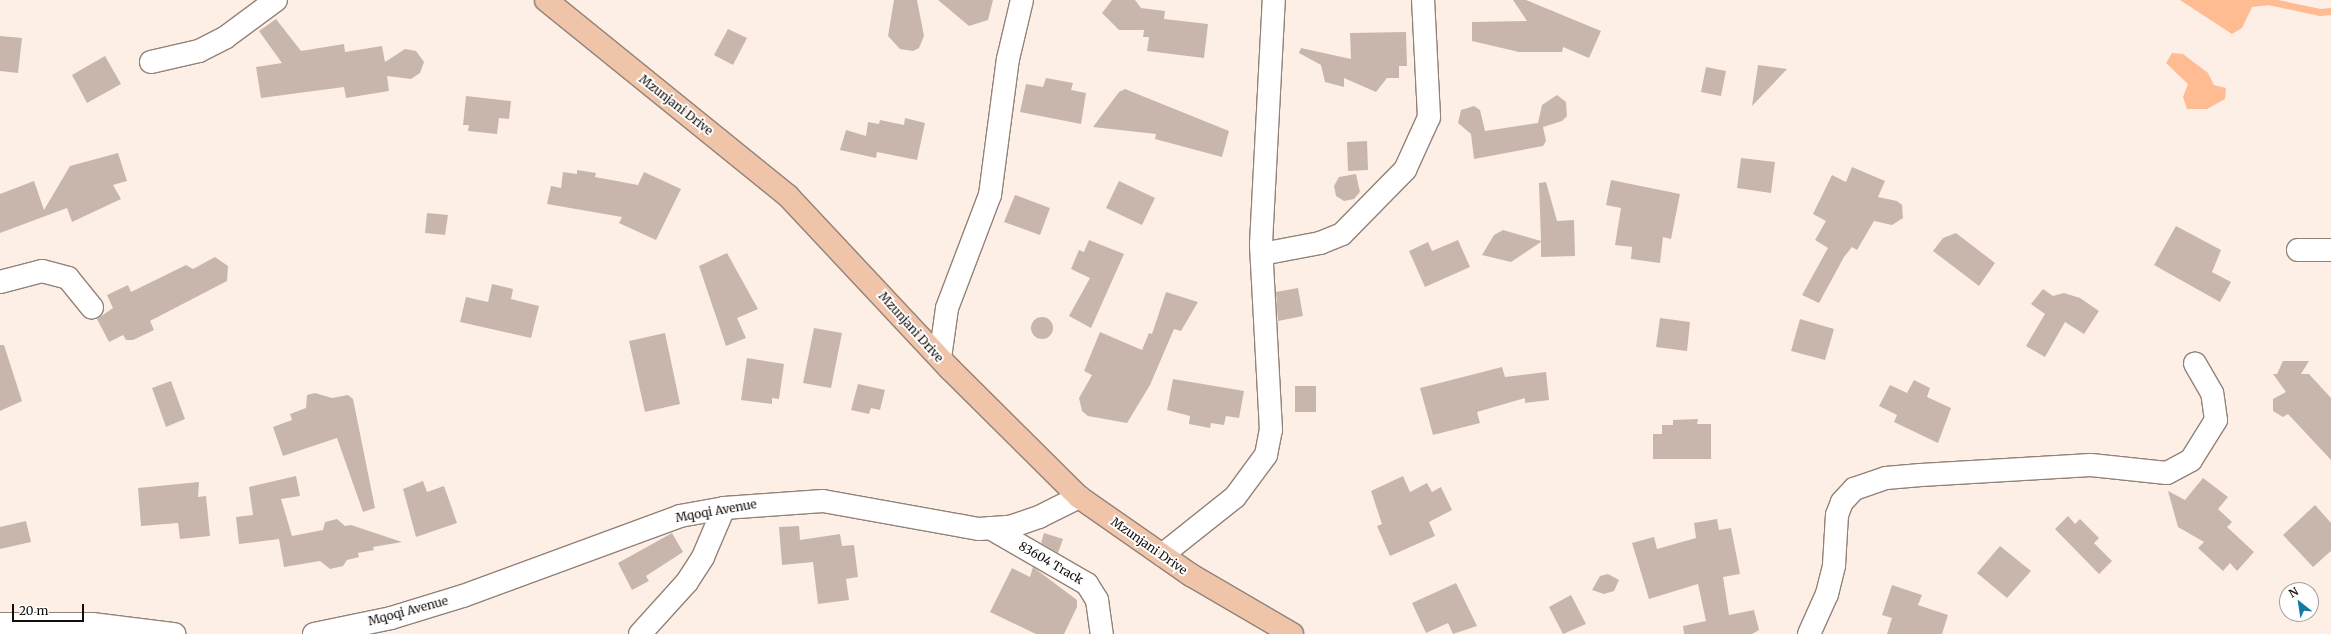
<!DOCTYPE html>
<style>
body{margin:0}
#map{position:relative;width:2331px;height:634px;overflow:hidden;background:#feefe6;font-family:Merriweather,serif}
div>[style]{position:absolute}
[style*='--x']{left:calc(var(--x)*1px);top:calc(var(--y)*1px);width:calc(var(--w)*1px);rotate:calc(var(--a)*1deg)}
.water>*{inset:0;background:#ffbb92}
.stream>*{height:7px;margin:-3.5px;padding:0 3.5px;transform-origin:3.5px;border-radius:3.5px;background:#ffbb92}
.building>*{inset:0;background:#c8b6ac}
.round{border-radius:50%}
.roads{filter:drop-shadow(1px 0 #938278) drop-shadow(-1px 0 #938278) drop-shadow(0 1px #938278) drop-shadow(0 -1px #938278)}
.minor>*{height:22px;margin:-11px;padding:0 11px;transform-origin:11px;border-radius:11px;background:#fff}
.major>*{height:22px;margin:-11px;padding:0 11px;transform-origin:11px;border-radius:11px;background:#efc4a9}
span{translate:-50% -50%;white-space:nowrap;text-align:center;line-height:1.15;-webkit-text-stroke:4px #fff;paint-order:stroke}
.street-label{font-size:12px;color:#140e0a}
.north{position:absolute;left:2279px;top:582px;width:40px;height:40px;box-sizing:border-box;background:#fff;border:1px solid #a19f9d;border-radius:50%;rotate:330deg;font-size:11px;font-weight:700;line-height:16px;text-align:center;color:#140e0a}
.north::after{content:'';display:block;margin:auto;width:14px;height:18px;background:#107aa4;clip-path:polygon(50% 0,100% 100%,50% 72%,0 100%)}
.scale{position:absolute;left:12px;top:604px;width:72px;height:18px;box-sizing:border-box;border:2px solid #140e0a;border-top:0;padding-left:5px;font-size:12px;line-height:14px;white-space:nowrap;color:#140e0a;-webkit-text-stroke:3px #fff;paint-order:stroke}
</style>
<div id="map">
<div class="water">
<i style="clip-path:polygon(2180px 0,2270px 0,2279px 4px,2252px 7px,2242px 28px,2232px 34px)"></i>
<i style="clip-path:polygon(2172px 53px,2183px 54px,2208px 73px,2214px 85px,2226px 88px,2225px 99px,2207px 109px,2187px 109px,2183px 97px,2188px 84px,2166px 63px)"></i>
</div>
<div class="stream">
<i style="--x:2263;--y:0;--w:58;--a:11.9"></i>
<i style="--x:2320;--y:12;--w:11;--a:-5"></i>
</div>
<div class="building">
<i style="clip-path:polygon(894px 0,917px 0,924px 36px,919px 48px,913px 51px,900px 49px,888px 36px)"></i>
<i style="clip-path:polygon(938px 0,993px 0,988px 20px,969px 26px)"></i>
<i style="clip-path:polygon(1112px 0,1135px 0,1141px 8px,1165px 11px,1164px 19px,1208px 24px,1204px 58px,1147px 51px,1149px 37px,1143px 37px,1144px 30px,1119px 30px,1102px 13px)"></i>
<i style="clip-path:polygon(1513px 0,1526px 0,1601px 31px,1589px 58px,1563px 47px,1562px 52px,1519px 52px,1472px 41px,1472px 22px,1527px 21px)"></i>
<i style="clip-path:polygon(276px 19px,301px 51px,344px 44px,345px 52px,382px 46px,385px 62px,405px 49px,416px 51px,424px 62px,420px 73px,411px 79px,387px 76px,389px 91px,346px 98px,344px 87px,261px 98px,256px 67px,282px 63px,259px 31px)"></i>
<i style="clip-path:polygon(728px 29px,747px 38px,733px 65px,714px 55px)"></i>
<i style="clip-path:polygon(1406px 32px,1407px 66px,1399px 66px,1399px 78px,1387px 78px,1376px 92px,1344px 78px,1344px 87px,1325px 82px,1321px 65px,1299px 53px,1301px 48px,1351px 59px,1350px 33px)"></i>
<i style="clip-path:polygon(0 36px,22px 38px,18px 73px,0 71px)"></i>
<i style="clip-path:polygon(105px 56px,121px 84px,87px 103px,72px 75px)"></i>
<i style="clip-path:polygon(1758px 65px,1787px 69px,1752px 106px)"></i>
<i style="clip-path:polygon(1706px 67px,1726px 71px,1721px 96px,1701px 92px)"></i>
<i style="clip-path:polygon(1046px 78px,1073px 83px,1071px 90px,1086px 93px,1081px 124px,1020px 112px,1026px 84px,1043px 87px)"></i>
<i style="clip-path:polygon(1125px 89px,1229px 131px,1222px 157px,1155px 139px,1156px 134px,1093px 127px,1119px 92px)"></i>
<i style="clip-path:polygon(1557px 95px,1566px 102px,1567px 116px,1562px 121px,1543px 127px,1546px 141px,1543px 146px,1474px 159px,1471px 134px,1458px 123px,1461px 110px,1474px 106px,1480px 110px,1485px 131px,1538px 123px,1542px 105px)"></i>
<i style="clip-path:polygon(466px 96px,511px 101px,509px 119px,499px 118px,497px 134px,468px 131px,469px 125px,463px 125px)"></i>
<i style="clip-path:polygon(905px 118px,925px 123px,917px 160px,877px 152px,876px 158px,840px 150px,846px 130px,866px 136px,868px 122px,879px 124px,880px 120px,904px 125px)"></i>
<i style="clip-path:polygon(1367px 141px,1368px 170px,1348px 171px,1347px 142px)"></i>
<i style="clip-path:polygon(118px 153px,127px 181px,113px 185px,121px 199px,72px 222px,67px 208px,0 233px,0 194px,34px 181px,44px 210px,70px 166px)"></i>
<i style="clip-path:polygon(1741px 158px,1775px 162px,1771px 193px,1737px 188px)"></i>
<i style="clip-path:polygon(1852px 167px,1885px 181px,1878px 197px,1897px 201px,1902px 205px,1903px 218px,1892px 225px,1874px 221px,1857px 250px,1852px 247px,1844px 257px,1819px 303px,1802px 295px,1828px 248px,1815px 240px,1826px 221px,1813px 214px,1832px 175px,1846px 182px)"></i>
<i style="clip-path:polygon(577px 170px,596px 173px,595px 177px,638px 185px,644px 172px,681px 189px,656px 240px,619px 223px,622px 217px,547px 204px,551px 186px,561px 188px,563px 172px,577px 174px)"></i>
<i style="clip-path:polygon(1356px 174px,1360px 192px,1354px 199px,1344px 201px,1336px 196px,1334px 186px,1339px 177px)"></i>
<i style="clip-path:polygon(1611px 180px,1680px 194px,1671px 239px,1663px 237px,1660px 263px,1631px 259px,1632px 247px,1615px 245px,1621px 208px,1606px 205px)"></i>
<i style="clip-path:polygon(1119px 181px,1155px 198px,1142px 225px,1106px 208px)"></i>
<i style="clip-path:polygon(1546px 182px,1557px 221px,1574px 220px,1575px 256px,1541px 257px,1541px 242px,1511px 262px,1482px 255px,1494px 235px,1503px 230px,1541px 241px,1539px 183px)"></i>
<i style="clip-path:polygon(1015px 195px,1050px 208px,1040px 235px,1004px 222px)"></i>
<i style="clip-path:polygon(427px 213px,448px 215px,445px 235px,425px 233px)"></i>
<i style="clip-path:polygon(2176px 226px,2221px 250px,2212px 272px,2231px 282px,2220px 302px,2154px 265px)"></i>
<i style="clip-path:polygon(1956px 233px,1995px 263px,1979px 286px,1933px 251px,1943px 238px)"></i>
<i style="clip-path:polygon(1089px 240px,1124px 254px,1091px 328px,1069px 316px,1090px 278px,1071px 269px,1079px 250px,1084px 252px)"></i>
<i style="clip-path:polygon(1458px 240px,1470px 267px,1425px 287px,1409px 251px,1428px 242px,1432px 251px)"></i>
<i style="clip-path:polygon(727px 253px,758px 309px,737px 318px,746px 338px,726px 346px,699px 266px)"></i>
<i style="clip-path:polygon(215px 257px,228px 266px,227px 281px,150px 321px,154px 330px,133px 340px,126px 340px,123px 335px,109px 342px,97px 319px,113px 308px,107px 295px,128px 285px,131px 292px,186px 265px,193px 269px)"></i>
<i style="clip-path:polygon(492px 284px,513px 289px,511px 299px,539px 306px,531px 338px,460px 322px,466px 297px,488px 302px)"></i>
<i style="clip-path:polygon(1298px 288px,1303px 316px,1278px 321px,1276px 292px)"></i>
<i style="clip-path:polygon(2043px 289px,2053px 296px,2064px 293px,2080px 298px,2099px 311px,2084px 334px,2065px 322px,2045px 357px,2026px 346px,2045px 314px,2031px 304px)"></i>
<i style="clip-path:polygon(1166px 292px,1198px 302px,1181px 331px,1174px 329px,1150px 385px,1127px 423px,1088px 416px,1082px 411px,1079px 398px,1092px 375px,1084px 371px,1100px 332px,1142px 350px,1149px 333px,1152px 334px)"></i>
<i class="round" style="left:1031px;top:317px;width:22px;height:22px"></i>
<i style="clip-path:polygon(1660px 318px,1690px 322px,1687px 351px,1656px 347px)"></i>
<i style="clip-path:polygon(1800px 319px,1834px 329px,1825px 360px,1791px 351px)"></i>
<i style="clip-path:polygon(814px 328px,842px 333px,831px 388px,803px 383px)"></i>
<i style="clip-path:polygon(665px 333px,680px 404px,645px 412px,629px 341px)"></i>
<i style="clip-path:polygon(0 345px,4px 345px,22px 401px,0 411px)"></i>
<i style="clip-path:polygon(747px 358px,784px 364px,779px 399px,772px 398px,772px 404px,741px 400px)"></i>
<i style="clip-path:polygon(2283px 361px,2309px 361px,2301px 374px,2309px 374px,2331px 398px,2331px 460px,2288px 414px,2283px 417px,2273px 411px,2273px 399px,2286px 392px,2273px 374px,2277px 374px)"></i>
<i style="clip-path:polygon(1502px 367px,1505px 377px,1546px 372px,1549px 400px,1525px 403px,1525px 398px,1477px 412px,1480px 423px,1433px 435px,1420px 388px)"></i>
<i style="clip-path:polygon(1173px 379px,1244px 391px,1239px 418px,1226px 416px,1224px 425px,1211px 423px,1210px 428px,1189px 424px,1190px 416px,1167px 410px)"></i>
<i style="clip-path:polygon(1914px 380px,1930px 388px,1927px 397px,1951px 408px,1938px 443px,1894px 422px,1897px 415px,1879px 406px,1890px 385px,1907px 393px)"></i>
<i style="clip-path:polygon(171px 381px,185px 419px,166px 427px,152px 388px)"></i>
<i style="clip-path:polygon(858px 384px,885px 390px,880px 410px,871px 408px,869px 414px,851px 410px)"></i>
<i style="clip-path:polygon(1295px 386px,1316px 386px,1316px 412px,1295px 412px)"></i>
<i style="clip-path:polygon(315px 393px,332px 398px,348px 395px,353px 399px,375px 508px,363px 512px,337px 438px,283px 456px,273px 427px,292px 420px,290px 414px,306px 408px,307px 395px)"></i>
<i style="clip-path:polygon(1698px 419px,1697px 424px,1711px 424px,1711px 459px,1653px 459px,1653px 434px,1662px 434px,1662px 425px,1673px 425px,1673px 420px)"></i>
<i style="clip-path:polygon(296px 476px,300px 496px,281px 499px,292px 536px,323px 530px,325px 522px,337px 519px,345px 526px,351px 525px,402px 542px,373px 547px,374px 550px,358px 553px,359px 557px,347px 560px,343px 566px,330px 569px,320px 561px,284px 567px,279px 539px,239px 544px,236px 517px,253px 515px,249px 487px)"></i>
<i style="clip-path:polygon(1403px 476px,1410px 492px,1427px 483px,1432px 492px,1441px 487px,1452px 510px,1429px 522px,1435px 536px,1390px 556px,1377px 526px,1382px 524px,1371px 491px)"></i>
<i style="clip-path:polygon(2203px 478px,2228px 497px,2218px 509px,2232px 522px,2227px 527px,2254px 552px,2237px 571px,2230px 563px,2223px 571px,2198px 548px,2204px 542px,2178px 527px,2168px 491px,2185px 500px)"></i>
<i style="clip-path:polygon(423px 481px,427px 492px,444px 486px,457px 523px,416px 537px,403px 489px)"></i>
<i style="clip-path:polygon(199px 482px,198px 497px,206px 496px,210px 536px,180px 539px,178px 523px,141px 526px,138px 488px)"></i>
<i style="clip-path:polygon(2315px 505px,2331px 523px,2331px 551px,2313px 567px,2283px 535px)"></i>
<i style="clip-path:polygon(2068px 516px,2075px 524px,2080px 519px,2099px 538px,2094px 543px,2112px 561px,2099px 574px,2055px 529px)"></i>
<i style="clip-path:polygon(1717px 519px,1719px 530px,1731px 528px,1740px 574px,1723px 577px,1729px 615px,1754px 610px,1759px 630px,1752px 634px,1684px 634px,1683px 626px,1706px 621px,1698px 584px,1649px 599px,1632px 543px,1654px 537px,1657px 549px,1696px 538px,1694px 523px)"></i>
<i style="clip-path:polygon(26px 521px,31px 542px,0 549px,0 527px)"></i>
<i style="clip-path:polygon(799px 526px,800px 540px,840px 534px,842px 546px,854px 545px,858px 577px,846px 579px,849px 600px,818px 604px,813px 562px,782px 565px,779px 527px)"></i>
<i style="clip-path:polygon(672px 533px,683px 552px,646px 576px,649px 581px,632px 590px,618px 563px)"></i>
<i style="clip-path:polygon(1044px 533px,1063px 539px,1058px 553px,1041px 543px)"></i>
<i style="clip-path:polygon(2000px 546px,2031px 571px,2007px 598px,1977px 573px)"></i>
<i style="clip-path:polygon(1033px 567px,1077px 600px,1077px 607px,1064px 634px,1036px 634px,990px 612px,1012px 568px,1030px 577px)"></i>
<i style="clip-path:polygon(1608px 574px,1619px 580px,1614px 591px,1604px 594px,1592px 590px,1600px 576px)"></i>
<i style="clip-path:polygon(1456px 583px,1477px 626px,1453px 634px,1448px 623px,1426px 633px,1412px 603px)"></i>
<i style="clip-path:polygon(1892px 585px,1922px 595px,1918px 605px,1948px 615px,1942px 634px,1887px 634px,1892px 618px,1882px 615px)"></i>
<i style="clip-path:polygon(1571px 595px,1586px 624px,1563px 634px,1549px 607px)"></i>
</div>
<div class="roads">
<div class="minor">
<i style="--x:151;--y:62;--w:49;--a:-12.9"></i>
<i style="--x:199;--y:51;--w:30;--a:-27"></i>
<i style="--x:226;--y:37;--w:62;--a:-36.5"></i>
<i style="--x:2298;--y:250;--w:33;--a:0"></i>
<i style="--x:1262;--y:254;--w:59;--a:-10.7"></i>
<i style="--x:1320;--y:243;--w:24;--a:-22"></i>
<i style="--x:1342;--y:234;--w:90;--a:-45.5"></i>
<i style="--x:1405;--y:170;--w:58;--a:-65.6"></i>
<i style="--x:1429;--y:117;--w:117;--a:-92.9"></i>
<i style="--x:0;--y:282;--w:43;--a:-14.7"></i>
<i style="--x:42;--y:271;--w:27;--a:15"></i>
<i style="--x:68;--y:278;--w:38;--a:51"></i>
<i style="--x:940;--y:358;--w:50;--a:-82"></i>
<i style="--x:947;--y:308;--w:121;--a:-69.2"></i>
<i style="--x:990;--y:195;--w:137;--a:-82.5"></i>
<i style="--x:1008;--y:59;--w:61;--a:-76.7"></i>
<i style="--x:990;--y:528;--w:112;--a:30"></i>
<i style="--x:1087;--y:584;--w:19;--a:58"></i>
<i style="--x:1097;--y:600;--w:34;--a:82"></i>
<i style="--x:1162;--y:555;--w:93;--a:-38.5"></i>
<i style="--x:1235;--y:497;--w:52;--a:-53.6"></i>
<i style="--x:1266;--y:455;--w:25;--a:-79"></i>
<i style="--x:1271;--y:430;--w:186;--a:-93.1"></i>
<i style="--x:1261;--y:244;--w:244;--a:-87"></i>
<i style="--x:0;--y:624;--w:92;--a:0"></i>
<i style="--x:92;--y:624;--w:83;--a:7"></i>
<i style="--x:314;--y:634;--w:79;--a:-11.7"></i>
<i style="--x:391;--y:618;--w:75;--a:-17"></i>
<i style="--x:463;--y:596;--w:231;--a:-20.2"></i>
<i style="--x:680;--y:516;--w:45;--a:-10.3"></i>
<i style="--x:724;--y:508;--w:99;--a:-4"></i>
<i style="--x:823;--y:501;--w:158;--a:10.2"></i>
<i style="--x:979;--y:529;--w:31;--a:-4"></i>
<i style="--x:1010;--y:527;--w:31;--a:-19"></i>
<i style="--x:1039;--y:517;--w:45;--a:-26.6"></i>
<i style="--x:640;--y:634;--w:70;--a:-47.9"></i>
<i style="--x:687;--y:582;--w:30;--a:-57"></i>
<i style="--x:703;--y:557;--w:53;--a:-66.8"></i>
<i style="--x:1809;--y:634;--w:44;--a:-65.8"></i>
<i style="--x:1827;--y:594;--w:30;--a:-76"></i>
<i style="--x:1834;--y:565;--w:50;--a:-86.6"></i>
<i style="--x:1837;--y:515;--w:14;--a:-69"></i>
<i style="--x:1842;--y:502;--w:18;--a:-47"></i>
<i style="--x:1854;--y:489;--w:34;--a:-19"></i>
<i style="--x:1886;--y:478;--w:35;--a:-5"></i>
<i style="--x:1921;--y:475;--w:170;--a:-3.4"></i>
<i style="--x:2091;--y:465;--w:76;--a:6"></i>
<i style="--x:2167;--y:473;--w:27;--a:-28"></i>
<i style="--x:2191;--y:460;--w:47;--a:-58"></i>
<i style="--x:2216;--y:420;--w:27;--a:-98"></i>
<i style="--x:2212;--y:393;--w:34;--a:-120"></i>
</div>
<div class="major">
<i style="--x:546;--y:0;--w:311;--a:39"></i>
<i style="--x:788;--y:196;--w:237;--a:46.9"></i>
<i style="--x:950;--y:369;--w:182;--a:44.8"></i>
<i style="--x:1079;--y:497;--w:136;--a:34.9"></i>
<i style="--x:1191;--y:575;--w:117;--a:30.3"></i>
</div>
</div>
<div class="street-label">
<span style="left:676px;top:105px;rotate:38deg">Mzunjani Drive</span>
<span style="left:911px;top:327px;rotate:48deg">Mzunjani Drive</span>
<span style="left:716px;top:511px;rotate:-10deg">Mqoqi Avenue</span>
<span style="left:1149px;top:546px;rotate:35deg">Mzunjani Drive</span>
<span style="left:1051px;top:563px;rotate:30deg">83604 Track</span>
<span style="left:408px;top:611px;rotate:-15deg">Mqoqi Avenue</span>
</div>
<div class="north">N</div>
<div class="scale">20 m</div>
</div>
